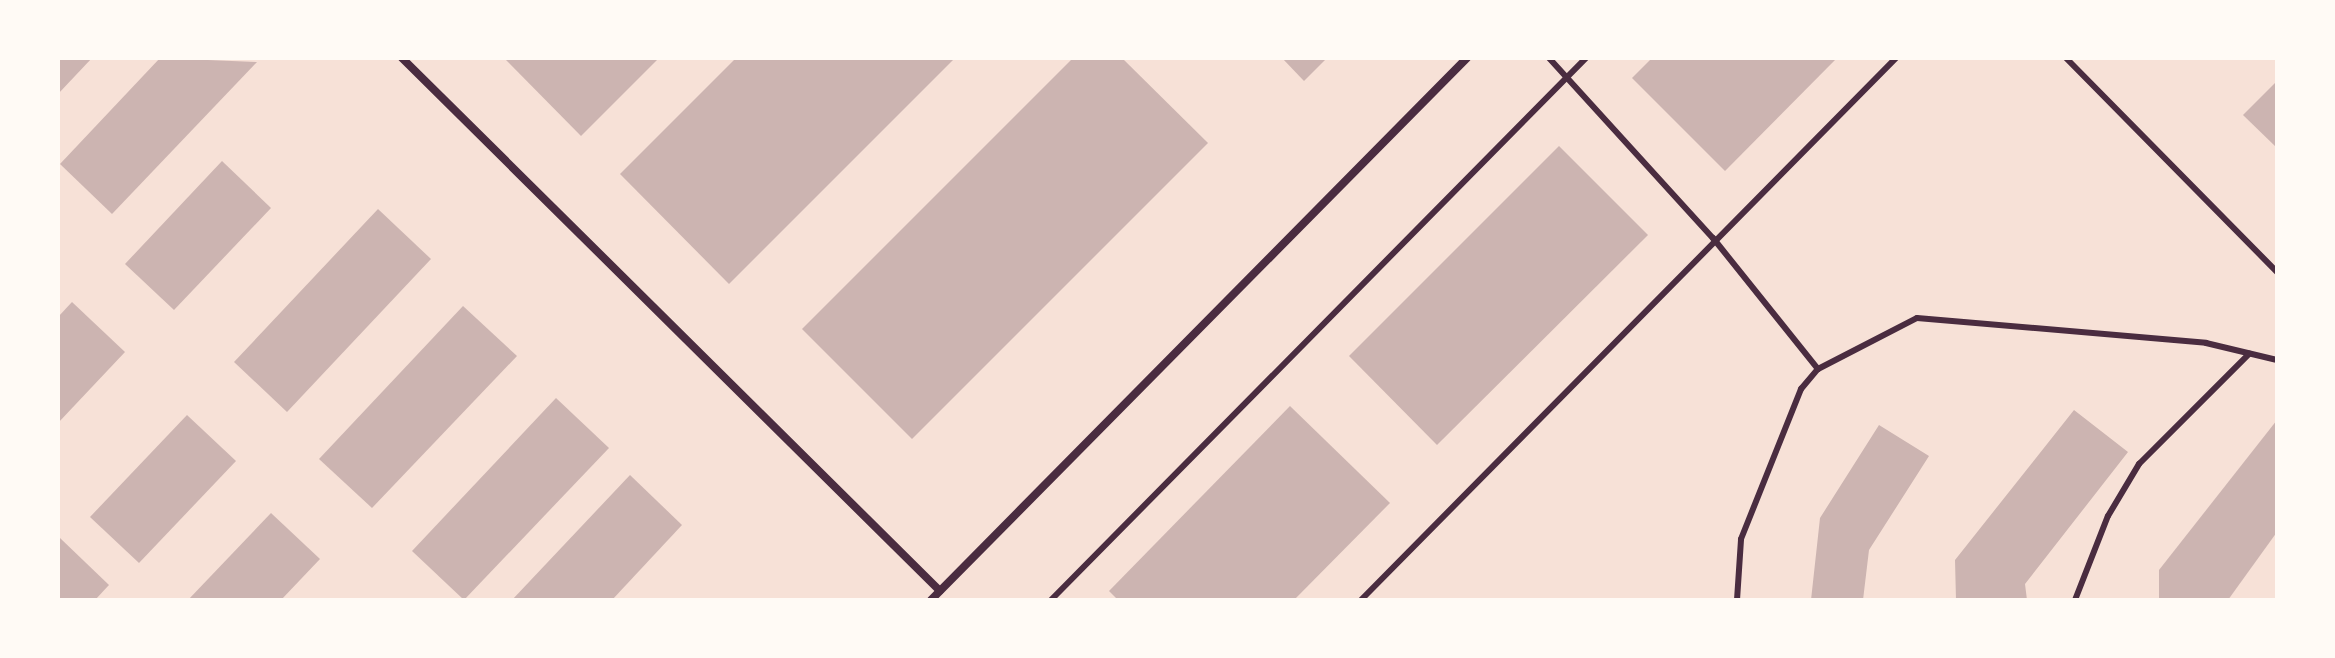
<!DOCTYPE html>
<style>
body{margin:0}
#map{position:relative;width:2335px;height:658px;overflow:hidden;background:#f7e1d7;font-family:"PT Sans Narrow",sans-serif}
div>[style]{position:absolute}
[style*='--x']{left:calc(var(--x)*1px);top:calc(var(--y)*1px);width:calc(var(--w)*1px);rotate:calc(var(--a)*1deg)}
.building>*{inset:0;background:#ccb4b1}
.service>*{height:6px;margin:-3px;padding:0 3px;transform-origin:3px;border-radius:3px;background:#4a2c40}
.minor>*{height:8px;margin:-4px;padding:0 4px;transform-origin:4px;border-radius:4px;background:#4a2c40}
span{translate:-50% -50%;white-space:nowrap;text-align:center;line-height:1.15;-webkit-text-stroke:8px #fffaf5;paint-order:stroke}
.frame{position:absolute;inset:0;border:60px solid #fffaf5;pointer-events:none}
</style>
<div id="map">
<div class="building">
<i style="clip-path:polygon(58px 58px,92px 58px,58px 94px)"></i>
<i style="clip-path:polygon(160px 58px,257px 62px,112px 214px,60px 164px)"></i>
<i style="clip-path:polygon(504px 58px,659px 58px,581px 136px)"></i>
<i style="clip-path:polygon(736px 58px,955px 58px,729px 284px,620px 174px)"></i>
<i style="clip-path:polygon(1073px 58px,1122px 58px,1208px 143px,912px 439px,802px 329px)"></i>
<i style="clip-path:polygon(1282px 58px,1327px 58px,1304px 81px)"></i>
<i style="clip-path:polygon(1652px 58px,1837px 58px,1725px 171px,1632px 78px)"></i>
<i style="clip-path:polygon(2277px 81px,2277px 148px,2243px 115px)"></i>
<i style="clip-path:polygon(1559px 146px,1648px 235px,1437px 445px,1349px 356px)"></i>
<i style="clip-path:polygon(222px 161px,271px 208px,174px 310px,125px 264px)"></i>
<i style="clip-path:polygon(378px 209px,431px 259px,287px 412px,234px 362px)"></i>
<i style="clip-path:polygon(72px 302px,125px 352px,58px 423px,58px 317px)"></i>
<i style="clip-path:polygon(463px 306px,517px 356px,372px 508px,319px 459px)"></i>
<i style="clip-path:polygon(556px 398px,609px 448px,464px 600px,412px 551px)"></i>
<i style="clip-path:polygon(1290px 406px,1390px 503px,1294px 600px,1118px 600px,1109px 591px)"></i>
<i style="clip-path:polygon(2074px 410px,2128px 452px,2025px 584px,2027px 600px,1956px 600px,1955px 560px)"></i>
<i style="clip-path:polygon(187px 415px,236px 461px,139px 563px,90px 517px)"></i>
<i style="clip-path:polygon(2277px 420px,2277px 532px,2228px 600px,2159px 600px,2159px 570px)"></i>
<i style="clip-path:polygon(1879px 425px,1929px 456px,1869px 550px,1863px 600px,1811px 600px,1820px 518px)"></i>
<i style="clip-path:polygon(630px 475px,682px 525px,612px 600px,512px 600px)"></i>
<i style="clip-path:polygon(271px 513px,320px 559px,281px 600px,188px 600px)"></i>
<i style="clip-path:polygon(60px 538px,109px 585px,95px 600px,58px 600px)"></i>
</div>
<div class="service">
<i style="--x:1549;--y:58;--w:244;--a:47.7"></i>
<i style="--x:1713;--y:238;--w:168;--a:51.3"></i>
<i style="--x:2066;--y:58;--w:301;--a:45.4"></i>
<i style="--x:1051;--y:600;--w:762;--a:-45.37"></i>
<i style="--x:1361;--y:600;--w:762;--a:-45.37"></i>
<i style="--x:1737;--y:600;--w:61;--a:-86.2"></i>
<i style="--x:1741;--y:539;--w:162;--a:-68.2"></i>
<i style="--x:1801;--y:389;--w:26;--a:-50"></i>
<i style="--x:1818;--y:369;--w:111;--a:-27.3"></i>
<i style="--x:1917;--y:318;--w:290;--a:4.9"></i>
<i style="--x:2206;--y:343;--w:73;--a:13.5"></i>
<i style="--x:2075;--y:600;--w:90;--a:-68.6"></i>
<i style="--x:2108;--y:516;--w:61;--a:-59.2"></i>
<i style="--x:2139;--y:464;--w:156;--a:-45"></i>
</div>
<div class="minor">
<i style="--x:402;--y:58;--w:757;--a:44.73"></i>
<i style="--x:931;--y:600;--w:762;--a:-45.32"></i>
</div>
<div class="frame"></div>
</div>
